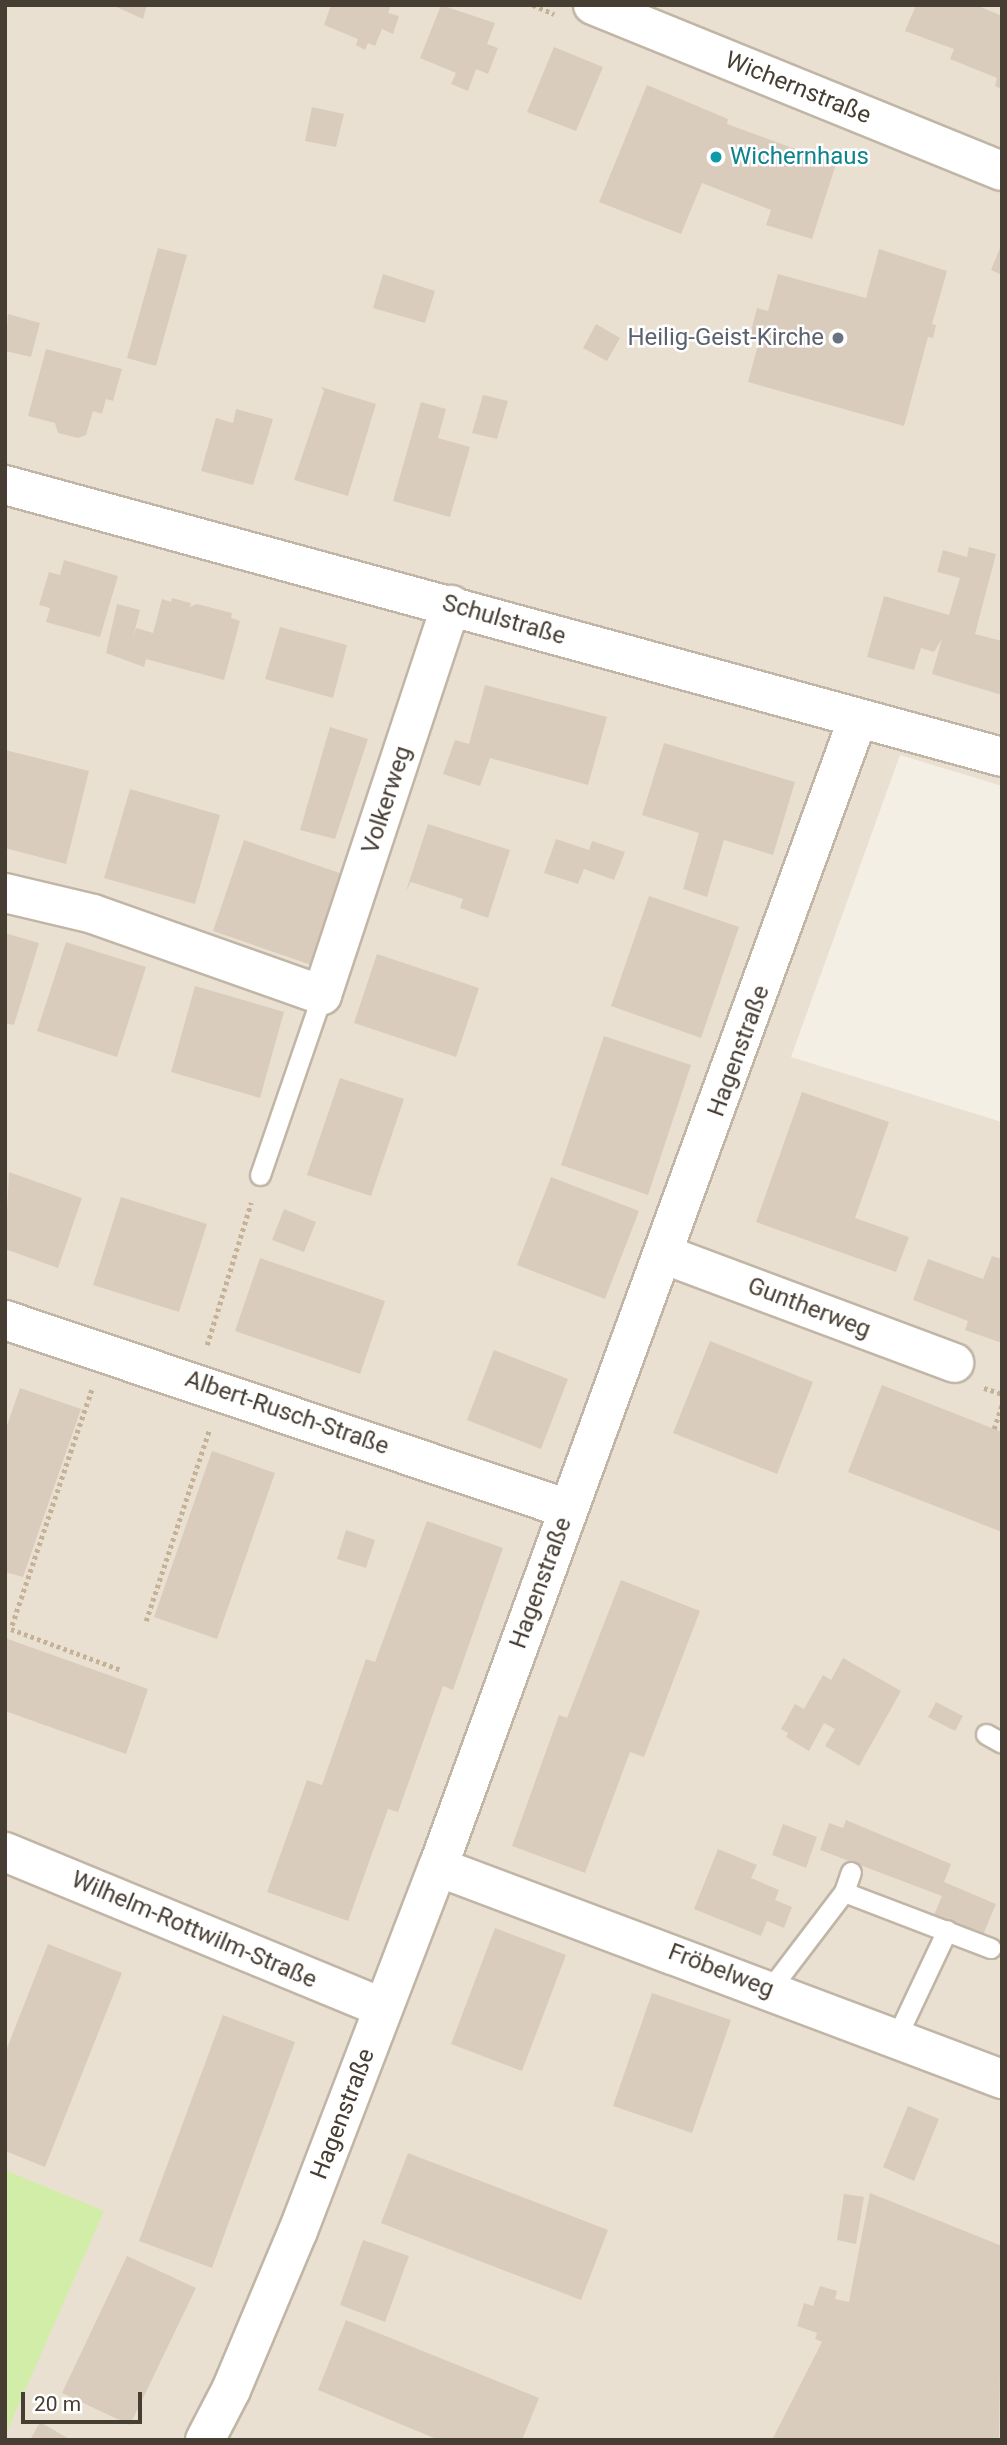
<!DOCTYPE html>
<meta charset="utf-8">
<style>
body{margin:0}
#map{position:relative;width:1007px;height:2445px;overflow:hidden;background:#f4efe4;font-family:Roboto,sans-serif}
div>[style]{position:absolute}
[style*='--x']{left:calc(var(--x)*1px);top:calc(var(--y)*1px);width:calc(var(--w)*1px);rotate:calc(var(--a)*1deg)}
.residential>*{inset:0;background:#e9e0d2}
.green>*{inset:0;background:#d2eda8}
.building>*{inset:0;background:#daccbc}
.path>*{height:4.5px;margin-top:-2.25px;transform-origin:0;background:repeating-linear-gradient(90deg,#c4b196 0 3.5px,transparent 0 7px)}
.roads{filter:drop-shadow(2px 0 #c1b6a6) drop-shadow(-2px 0 #c1b6a6) drop-shadow(0 2px #c1b6a6) drop-shadow(0 -2px #c1b6a6)}
.lane>*{height:19px;margin:-9.5px;padding:0 9.5px;transform-origin:9.5px;border-radius:9.5px;background:#fff}
.street>*{height:38px;margin:-19px;padding:0 19px;transform-origin:19px;border-radius:19px;background:#fff}
.dots>*{width:19px;height:19px;translate:-50% -50%;box-sizing:border-box;border:4px solid #fff;border-radius:50%}
span{translate:-50% -50%;white-space:nowrap;text-align:center;line-height:1.15;-webkit-text-stroke:5px #fff;paint-order:stroke}
.street-label{font-size:24px;color:#473e33}
.culture-label{font-size:24px;color:#0d838f}
.left{translate:0 -50%;text-align:left}
.worship-label{font-size:24px;color:#5b616d}
.right{translate:-100% -50%;text-align:right}
.frame{position:absolute;inset:0;border:7px solid #473e33;pointer-events:none}
.scale{position:absolute;left:21px;top:2392px;width:121px;height:32px;box-sizing:border-box;border:4px solid #473e33;border-top:0;padding-left:9px;font-size:21px;line-height:24px;white-space:nowrap;color:#473e33;-webkit-text-stroke:5px #fff;paint-order:stroke}
</style>
<div id="map">
<div class="residential">
<i style="clip-path:polygon(5px 5px,1002px 5px,1002px 786px,900px 755px,791px 1057px,1002px 1122px,1002px 2440px,5px 2440px)"></i>
</div>
<div class="green">
<i style="clip-path:polygon(5px 2170px,104px 2211px,5px 2436px)"></i>
</div>
<div class="building">
<i style="clip-path:polygon(112px 5px,147px 5px,143px 19px)"></i>
<i style="clip-path:polygon(331px 5px,391px 5px,388px 13px,399px 16px,393px 34px,382px 29px,375px 46px,368px 43px,365px 50px,356px 45px,358px 39px,324px 25px)"></i>
<i style="clip-path:polygon(441px 5px,495px 23px,487px 44px,498px 48px,488px 74px,476px 69px,468px 91px,451px 84px,456px 73px,420px 58px)"></i>
<i style="clip-path:polygon(916px 5px,976px 5px,1002px 16px,1002px 89px,995px 86px,997px 78px,950px 59px,954px 49px,905px 31px)"></i>
<i style="clip-path:polygon(554px 47px,603px 67px,576px 131px,527px 112px)"></i>
<i style="clip-path:polygon(647px 85px,728px 119px,727px 124px,836px 164px,812px 239px,766px 225px,771px 210px,702px 183px,681px 234px,599px 202px)"></i>
<i style="clip-path:polygon(312px 107px,344px 114px,336px 147px,305px 141px)"></i>
<i style="clip-path:polygon(1002px 243px,1002px 275px,991px 270px)"></i>
<i style="clip-path:polygon(158px 248px,187px 255px,156px 366px,127px 358px)"></i>
<i style="clip-path:polygon(879px 249px,947px 271px,932px 324px,936px 325px,933px 338px,928px 337px,904px 426px,748px 382px,759px 341px,749px 339px,757px 308px,768px 311px,778px 274px,866px 298px)"></i>
<i style="clip-path:polygon(383px 274px,435px 291px,425px 323px,373px 308px)"></i>
<i style="clip-path:polygon(8px 314px,40px 323px,31px 357px,5px 351px)"></i>
<i style="clip-path:polygon(596px 324px,620px 338px,607px 361px,583px 348px)"></i>
<i style="clip-path:polygon(46px 349px,122px 369px,113px 401px,106px 399px,102px 414px,93px 411px,86px 435px,78px 438px,58px 433px,55px 423px,28px 416px)"></i>
<i style="clip-path:polygon(321px 387px,376px 404px,348px 496px,294px 480px,324px 391px)"></i>
<i style="clip-path:polygon(483px 395px,508px 401px,497px 439px,472px 433px)"></i>
<i style="clip-path:polygon(421px 402px,446px 409px,438px 438px,470px 447px,450px 517px,393px 501px)"></i>
<i style="clip-path:polygon(236px 409px,273px 419px,253px 485px,201px 471px,216px 418px,233px 423px)"></i>
<i style="clip-path:polygon(969px 547px,996px 554px,975px 634px,1002px 641px,1002px 695px,932px 674px,942px 639px,934px 652px,921px 648px,914px 670px,867px 657px,884px 596px,949px 615px,960px 578px,937px 572px,943px 550px,967px 557px)"></i>
<i style="clip-path:polygon(64px 560px,118px 576px,100px 637px,46px 622px,50px 608px,39px 605px,49px 572px,60px 575px)"></i>
<i style="clip-path:polygon(172px 598px,191px 603px,190px 607px,197px 604px,232px 613px,231px 618px,240px 621px,224px 680px,146px 659px,144px 667px,106px 653px,117px 604px,140px 610px,132px 641px,136px 628px,153px 633px,162px 599px,171px 602px)"></i>
<i style="clip-path:polygon(280px 627px,347px 645px,333px 698px,265px 679px)"></i>
<i style="clip-path:polygon(485px 685px,607px 717px,588px 785px,490px 758px,480px 786px,443px 774px,455px 740px,469px 744px)"></i>
<i style="clip-path:polygon(330px 727px,368px 739px,335px 839px,300px 830px)"></i>
<i style="clip-path:polygon(664px 743px,795px 782px,773px 855px,724px 840px,707px 897px,683px 889px,699px 833px,642px 815px)"></i>
<i style="clip-path:polygon(5px 750px,89px 771px,66px 864px,5px 848px)"></i>
<i style="clip-path:polygon(130px 789px,220px 815px,195px 904px,104px 878px)"></i>
<i style="clip-path:polygon(428px 824px,510px 850px,488px 918px,460px 908px,463px 899px,411px 882px,406px 891px)"></i>
<i style="clip-path:polygon(556px 839px,589px 850px,592px 841px,625px 852px,614px 880px,584px 869px,578px 884px,544px 873px)"></i>
<i style="clip-path:polygon(244px 840px,354px 878px,323px 969px,213px 931px)"></i>
<i style="clip-path:polygon(649px 896px,739px 927px,701px 1038px,611px 1006px)"></i>
<i style="clip-path:polygon(5px 933px,39px 943px,14px 1025px,5px 1023px)"></i>
<i style="clip-path:polygon(66px 942px,146px 967px,117px 1057px,37px 1031px)"></i>
<i style="clip-path:polygon(377px 954px,479px 988px,456px 1057px,354px 1023px)"></i>
<i style="clip-path:polygon(195px 986px,284px 1012px,260px 1098px,171px 1072px)"></i>
<i style="clip-path:polygon(604px 1036px,691px 1065px,648px 1195px,561px 1165px)"></i>
<i style="clip-path:polygon(340px 1078px,404px 1099px,371px 1196px,307px 1175px)"></i>
<i style="clip-path:polygon(802px 1092px,889px 1122px,855px 1218px,909px 1237px,896px 1272px,756px 1222px)"></i>
<i style="clip-path:polygon(9px 1172px,82px 1198px,58px 1268px,5px 1249px)"></i>
<i style="clip-path:polygon(551px 1177px,639px 1211px,605px 1299px,517px 1265px)"></i>
<i style="clip-path:polygon(121px 1197px,207px 1224px,179px 1312px,93px 1285px)"></i>
<i style="clip-path:polygon(284px 1209px,316px 1222px,304px 1252px,272px 1240px)"></i>
<i style="clip-path:polygon(992px 1256px,1002px 1259px,1002px 1343px,965px 1330px,968px 1321px,913px 1300px,928px 1259px,983px 1279px)"></i>
<i style="clip-path:polygon(260px 1258px,385px 1301px,360px 1374px,235px 1331px)"></i>
<i style="clip-path:polygon(710px 1341px,813px 1382px,777px 1474px,673px 1433px)"></i>
<i style="clip-path:polygon(494px 1350px,568px 1379px,541px 1449px,467px 1420px)"></i>
<i style="clip-path:polygon(882px 1385px,1002px 1432px,1002px 1532px,848px 1472px)"></i>
<i style="clip-path:polygon(20px 1388px,81px 1409px,23px 1577px,5px 1572px,5px 1431px)"></i>
<i style="clip-path:polygon(212px 1451px,275px 1473px,217px 1639px,154px 1617px)"></i>
<i style="clip-path:polygon(427px 1521px,503px 1548px,453px 1690px,443px 1686px,398px 1812px,388px 1809px,348px 1921px,267px 1892px,307px 1780px,322px 1785px,366px 1659px,375px 1662px)"></i>
<i style="clip-path:polygon(346px 1530px,375px 1540px,366px 1568px,337px 1559px)"></i>
<i style="clip-path:polygon(621px 1580px,700px 1611px,644px 1757px,630px 1752px,585px 1873px,512px 1846px,559px 1715px,567px 1718px)"></i>
<i style="clip-path:polygon(5px 1638px,148px 1689px,126px 1754px,5px 1711px)"></i>
<i style="clip-path:polygon(843px 1658px,901px 1691px,859px 1766px,825px 1746px,835px 1729px,824px 1723px,809px 1751px,786px 1737px,788px 1733px,781px 1729px,795px 1704px,804px 1709px,823px 1675px,831px 1680px)"></i>
<i style="clip-path:polygon(936px 1702px,963px 1716px,955px 1731px,928px 1717px)"></i>
<i style="clip-path:polygon(846px 1820px,951px 1864px,944px 1882px,996px 1904px,983px 1935px,934px 1915px,942px 1896px,820px 1850px,829px 1823px,843px 1828px)"></i>
<i style="clip-path:polygon(783px 1824px,817px 1837px,806px 1868px,772px 1855px)"></i>
<i style="clip-path:polygon(718px 1849px,757px 1865px,751px 1878px,779px 1890px,775px 1900px,792px 1907px,784px 1928px,767px 1921px,761px 1936px,694px 1909px)"></i>
<i style="clip-path:polygon(495px 1928px,566px 1955px,522px 2071px,451px 2044px)"></i>
<i style="clip-path:polygon(48px 1944px,122px 1973px,45px 2167px,5px 2151px,5px 2053px)"></i>
<i style="clip-path:polygon(652px 1993px,731px 2020px,692px 2133px,613px 2106px)"></i>
<i style="clip-path:polygon(223px 2015px,295px 2042px,212px 2268px,139px 2241px)"></i>
<i style="clip-path:polygon(908px 2106px,939px 2119px,914px 2181px,883px 2167px)"></i>
<i style="clip-path:polygon(408px 2153px,608px 2230px,581px 2300px,381px 2223px)"></i>
<i style="clip-path:polygon(870px 2193px,1002px 2246px,999px 2440px,772px 2440px,822px 2342px,815px 2339px,817px 2333px,797px 2326px,804px 2303px,813px 2306px,820px 2286px,837px 2291px,835px 2299px,849px 2302px)"></i>
<i style="clip-path:polygon(844px 2194px,864px 2197px,856px 2244px,837px 2240px)"></i>
<i style="clip-path:polygon(363px 2240px,409px 2256px,385px 2322px,340px 2305px)"></i>
<i style="clip-path:polygon(127px 2256px,196px 2288px,130px 2425px,62px 2393px)"></i>
<i style="clip-path:polygon(346px 2320px,539px 2398px,522px 2440px,439px 2440px,318px 2390px)"></i>
<i style="clip-path:polygon(40px 2422px,71px 2440px,30px 2440px)"></i>
</div>
<div class="path">
<i style="--x:533;--y:5;--w:23;--a:23"></i>
<i style="--x:207;--y:1345;--w:149;--a:-72.8"></i>
<i style="--x:984;--y:1388;--w:19;--a:18"></i>
<i style="--x:92;--y:1390;--w:252;--a:108.7"></i>
<i style="--x:11;--y:1629;--w:117;--a:20.4"></i>
<i style="--x:994;--y:1429;--w:25;--a:-72"></i>
<i style="--x:146;--y:1621;--w:201;--a:-71.7"></i>
</div>
<div class="roads">
<div class="lane">
<i style="--x:260;--y:1175;--w:190;--a:-71"></i>
<i style="--x:986;--y:1734;--w:18;--a:29"></i>
<i style="--x:844;--y:1892;--w:157;--a:20.9"></i>
<i style="--x:770;--y:1989;--w:122;--a:-52.7"></i>
<i style="--x:844;--y:1892;--w:21;--a:-71"></i>
<i style="--x:897;--y:2036;--w:117;--a:-64.7"></i>
</div>
<div class="street">
<i style="--x:593;--y:5;--w:441;--a:22.1"></i>
<i style="--x:5;--y:485;--w:1033;--a:15.26"></i>
<i style="--x:5;--y:893;--w:90;--a:13.4"></i>
<i style="--x:93;--y:914;--w:243;--a:19.5"></i>
<i style="--x:322;--y:995;--w:411;--a:-71.7"></i>
<i style="--x:663;--y:1254;--w:311;--a:20.5"></i>
<i style="--x:5;--y:1320;--w:594;--a:18.56"></i>
<i style="--x:5;--y:1852;--w:409;--a:22.4"></i>
<i style="--x:438;--y:1867;--w:603;--a:20.6"></i>
<i style="--x:205;--y:2440;--w:56;--a:-62.5"></i>
<i style="--x:231;--y:2390;--w:173;--a:-67.2"></i>
<i style="--x:298;--y:2231;--w:390;--a:-69"></i>
<i style="--x:438;--y:1867;--w:1223;--a:-69.92"></i>
</div>
</div>
<div class="dots">
<i style="left:716px;top:157px;background:#0f9aa8"></i>
<i style="left:838px;top:338px;background:#6b7280"></i>
</div>
<div class="street-label">
<span style="left:798px;top:88px;rotate:22deg">Wichernstraße</span>
<span style="left:504px;top:620px;rotate:16deg">Schulstraße</span>
<span style="left:387px;top:800px;rotate:-72deg">Volkerweg</span>
<span style="left:739px;top:1051px;rotate:-70deg">Hagenstraße</span>
<span style="left:809px;top:1308px;rotate:21deg">Guntherweg</span>
<span style="left:287px;top:1413px;rotate:19deg">Albert-Rusch-Straße</span>
<span style="left:541px;top:1583px;rotate:-70deg">Hagenstraße</span>
<span style="left:194px;top:1930px;rotate:23deg">Wilhelm-Rottwilm-Straße</span>
<span style="left:721px;top:1971px;rotate:21deg">Fröbelweg</span>
<span style="left:343px;top:2114px;rotate:-69deg">Hagenstraße</span>
</div>
<div class="culture-label">
<span class="left" style="left:730px;top:157px">Wichernhaus</span>
</div>
<div class="worship-label">
<span class="right" style="left:824px;top:338px">Heilig-Geist-Kirche</span>
</div>
<div class="frame"></div>
<div class="scale">20 m</div>
</div>
